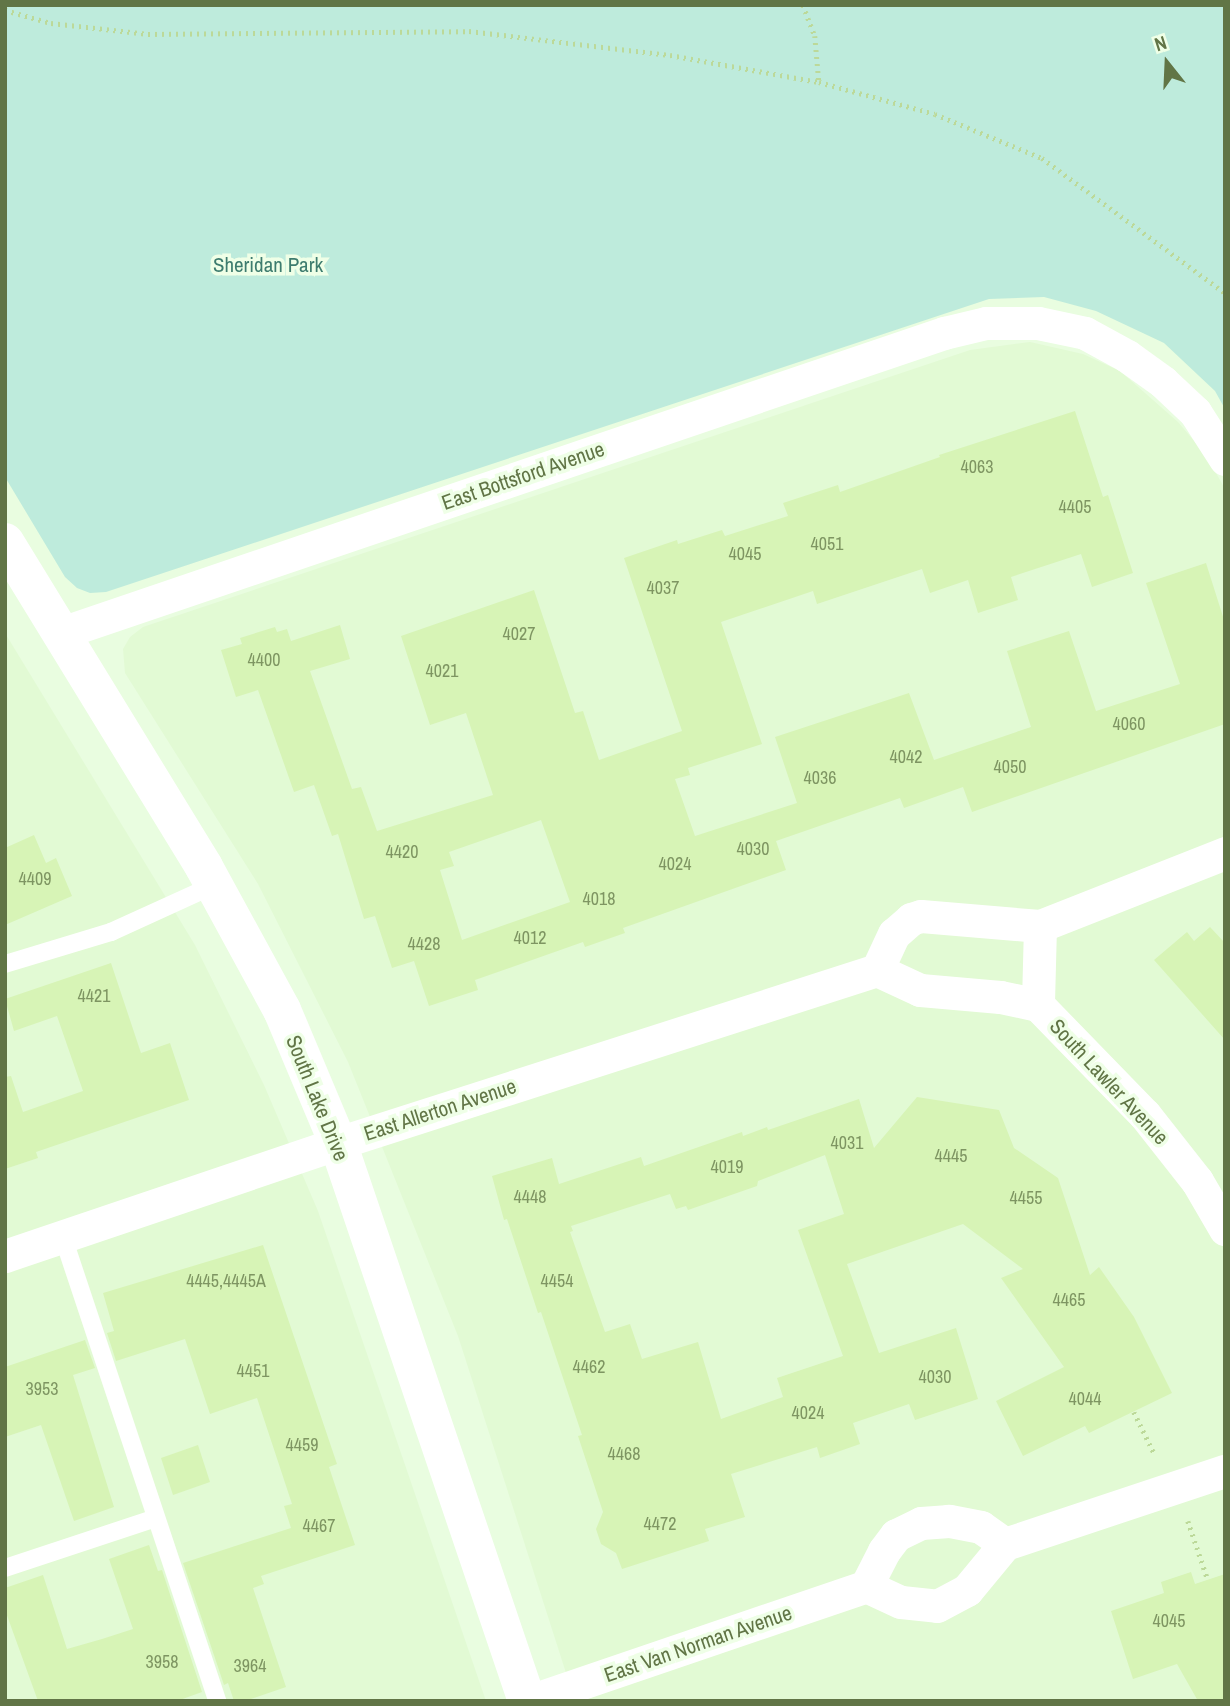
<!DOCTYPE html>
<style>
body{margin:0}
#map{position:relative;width:1230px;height:1706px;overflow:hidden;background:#e9fde0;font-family:"Archivo Narrow",sans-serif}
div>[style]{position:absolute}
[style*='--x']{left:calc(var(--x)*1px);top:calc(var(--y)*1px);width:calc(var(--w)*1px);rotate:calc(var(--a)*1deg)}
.residential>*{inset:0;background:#e2fad4}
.green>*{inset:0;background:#beebdc}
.building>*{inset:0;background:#d7f4b6}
.path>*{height:4.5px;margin-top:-2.25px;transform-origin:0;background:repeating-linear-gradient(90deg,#bcd999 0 2px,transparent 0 7px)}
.lane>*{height:18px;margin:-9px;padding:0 9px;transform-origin:9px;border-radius:9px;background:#fff}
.street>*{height:33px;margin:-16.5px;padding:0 16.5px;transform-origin:16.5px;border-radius:16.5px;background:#fff}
.secondary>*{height:38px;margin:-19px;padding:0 19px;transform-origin:19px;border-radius:19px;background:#fff}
span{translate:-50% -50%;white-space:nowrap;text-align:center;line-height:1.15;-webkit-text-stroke:7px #efffe7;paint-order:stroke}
.number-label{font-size:18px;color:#7e9562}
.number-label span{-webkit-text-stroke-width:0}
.park-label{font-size:21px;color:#3d7c6e}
.street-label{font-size:21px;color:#617546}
.frame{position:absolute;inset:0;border:7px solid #617546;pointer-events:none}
.north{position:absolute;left:1132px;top:28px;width:70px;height:70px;-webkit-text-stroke:5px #efffe7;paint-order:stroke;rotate:342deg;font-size:19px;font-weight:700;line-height:28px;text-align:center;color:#617546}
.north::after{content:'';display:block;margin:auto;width:24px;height:32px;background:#617546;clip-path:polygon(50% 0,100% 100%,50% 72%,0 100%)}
</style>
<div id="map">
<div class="residential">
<i style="clip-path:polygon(1030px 342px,1083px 354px,1120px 371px,1178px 422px,1206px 455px,1225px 489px,1225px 1701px,575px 1701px,458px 1336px,348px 1062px,258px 884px,125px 673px,123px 649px,130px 637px,143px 627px,970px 350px)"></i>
<i style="clip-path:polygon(5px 633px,195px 945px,264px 1085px,318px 1211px,486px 1701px,5px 1701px)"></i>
</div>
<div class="green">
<i style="clip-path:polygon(5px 5px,1225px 5px,1225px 409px,1215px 391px,1164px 343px,1096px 311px,1044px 297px,989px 299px,106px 592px,90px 593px,77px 588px,65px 577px,5px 477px)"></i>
</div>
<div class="building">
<i style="clip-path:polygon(evenodd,1075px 411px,1103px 497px,1108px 495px,1133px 573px,1092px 587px,1081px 554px,1011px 577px,1018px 600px,978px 613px,968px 580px,930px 593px,922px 569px,817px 604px,813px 591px,721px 622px,762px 744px,688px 768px,690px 775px,675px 779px,695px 836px,797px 803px,775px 737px,909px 693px,934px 760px,1031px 727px,1007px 651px,1069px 631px,1096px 711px,1180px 684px,1146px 583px,1206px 563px,1225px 623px,1225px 724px,972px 812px,963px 787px,904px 808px,900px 798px,776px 841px,786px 870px,623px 928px,625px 933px,585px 947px,583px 942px,475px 980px,478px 990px,429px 1006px,414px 961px,392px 968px,375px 916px,364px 919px,338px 834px,332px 836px,314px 785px,294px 792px,258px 690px,236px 697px,221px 650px,242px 644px,240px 638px,275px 627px,277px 632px,287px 629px,291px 641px,340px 625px,350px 659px,310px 671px,352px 789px,361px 787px,377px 831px,493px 795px,466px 713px,430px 725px,401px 636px,534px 590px,575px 713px,583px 711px,599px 760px,682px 731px,624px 558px,677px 540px,678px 544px,722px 530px,725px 536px,788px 516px,783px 503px,838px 485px,840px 492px,940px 457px,939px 455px,1075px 411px,541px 820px,570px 902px,462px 940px,440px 870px,454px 866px,449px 852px,541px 820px)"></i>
<i style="clip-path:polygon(34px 835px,46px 863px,56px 858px,72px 896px,5px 925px,5px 848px)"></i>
<i style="clip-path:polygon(1210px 927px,1225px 943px,1225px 1040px,1154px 960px,1187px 932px,1194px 941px)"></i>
<i style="clip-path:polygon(111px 963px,141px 1053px,170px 1043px,189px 1100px,36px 1152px,38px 1158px,5px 1169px,5px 1077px,11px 1076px,23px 1112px,83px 1091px,57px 1016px,14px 1031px,5px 999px)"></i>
<i style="clip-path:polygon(evenodd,917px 1097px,999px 1110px,1014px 1148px,1058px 1178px,1090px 1275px,1099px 1267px,1134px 1317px,1172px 1393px,1089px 1433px,1085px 1426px,1023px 1456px,996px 1401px,1064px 1367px,1001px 1278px,1023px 1269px,963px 1224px,847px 1264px,879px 1353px,956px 1328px,978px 1399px,915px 1420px,909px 1404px,853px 1423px,860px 1444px,820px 1458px,817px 1447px,731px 1474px,745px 1517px,705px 1529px,709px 1541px,622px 1569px,616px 1553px,601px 1544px,596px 1529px,603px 1512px,578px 1436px,582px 1435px,541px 1312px,538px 1313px,507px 1219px,504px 1220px,492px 1176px,552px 1158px,559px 1184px,641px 1157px,644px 1166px,742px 1132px,743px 1136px,767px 1127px,768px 1130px,859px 1099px,874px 1148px,917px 1097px,825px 1155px,844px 1214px,798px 1230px,843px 1356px,777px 1378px,783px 1397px,721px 1419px,698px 1342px,642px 1359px,630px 1324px,605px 1332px,570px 1232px,573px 1231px,571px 1226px,670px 1194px,676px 1209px,686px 1206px,688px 1210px,757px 1186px,758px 1181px,825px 1155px)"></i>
<i style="clip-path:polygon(263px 1245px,337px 1464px,329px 1467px,355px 1545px,261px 1576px,264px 1584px,253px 1588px,286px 1687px,245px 1701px,234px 1701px,228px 1683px,224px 1685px,183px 1563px,291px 1528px,284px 1506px,292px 1504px,257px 1398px,210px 1414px,185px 1339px,116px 1361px,107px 1333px,114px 1331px,103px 1293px)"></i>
<i style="clip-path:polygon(85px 1340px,95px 1368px,73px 1375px,114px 1507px,74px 1521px,41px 1425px,5px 1437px,5px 1367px)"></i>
<i style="clip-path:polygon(198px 1445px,210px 1482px,173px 1495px,161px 1458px)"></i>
<i style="clip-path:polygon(149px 1545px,158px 1571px,162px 1570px,202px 1692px,177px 1701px,38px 1701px,5px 1610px,5px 1588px,43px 1575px,67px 1649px,102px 1639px,133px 1629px,109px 1559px)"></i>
<i style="clip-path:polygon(1191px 1572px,1195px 1584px,1225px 1574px,1225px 1701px,1198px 1701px,1177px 1664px,1133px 1679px,1111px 1611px,1164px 1593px,1161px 1582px)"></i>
</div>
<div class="path">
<i style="--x:803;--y:5;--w:33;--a:69"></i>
<i style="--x:815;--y:36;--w:46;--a:85"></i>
<i style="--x:5;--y:10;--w:48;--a:15.8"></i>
<i style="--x:51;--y:23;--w:98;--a:6.5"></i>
<i style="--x:148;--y:34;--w:321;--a:-0.5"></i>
<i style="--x:469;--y:31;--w:202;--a:6.8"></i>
<i style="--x:670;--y:55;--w:151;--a:10.3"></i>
<i style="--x:819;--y:82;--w:120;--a:15.4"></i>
<i style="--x:935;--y:114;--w:116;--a:22.4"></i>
<i style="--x:1042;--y:158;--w:227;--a:36.4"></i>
<i style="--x:1134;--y:1412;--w:48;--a:64"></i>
<i style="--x:1188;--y:1521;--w:62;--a:71.3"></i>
</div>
<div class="lane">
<i style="--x:5;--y:964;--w:111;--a:-16.8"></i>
<i style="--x:111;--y:932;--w:113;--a:-24.5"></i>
<i style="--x:63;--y:1237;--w:489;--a:71.6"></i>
<i style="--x:5;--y:1568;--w:159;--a:-18.3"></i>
</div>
<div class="street">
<i style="--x:61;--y:633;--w:933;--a:-18.77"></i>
<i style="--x:944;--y:333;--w:43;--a:-13.4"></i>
<i style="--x:986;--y:323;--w:52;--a:0"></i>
<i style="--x:1038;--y:323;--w:48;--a:12"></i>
<i style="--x:1085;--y:333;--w:48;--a:28.7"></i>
<i style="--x:1127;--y:356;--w:44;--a:35.8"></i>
<i style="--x:1163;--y:382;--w:44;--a:43.2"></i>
<i style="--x:1195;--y:412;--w:56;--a:57.4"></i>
<i style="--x:1040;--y:926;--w:79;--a:91.5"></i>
<i style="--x:1038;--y:1005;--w:39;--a:-168"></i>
<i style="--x:1000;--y:997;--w:80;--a:-175"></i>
<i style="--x:920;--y:990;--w:47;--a:-155.1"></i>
<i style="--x:877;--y:970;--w:40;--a:-65"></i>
<i style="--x:894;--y:934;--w:23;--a:-41"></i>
<i style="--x:911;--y:919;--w:10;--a:-17"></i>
<i style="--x:921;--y:916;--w:119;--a:4.8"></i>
<i style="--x:1040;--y:926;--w:199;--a:-21.5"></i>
<i style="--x:1038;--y:1005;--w:153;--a:45.8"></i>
<i style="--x:1145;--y:1115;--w:84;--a:51.8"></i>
<i style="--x:1197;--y:1181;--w:56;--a:59.7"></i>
<i style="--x:5;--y:1256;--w:352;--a:-18.7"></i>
<i style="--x:338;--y:1143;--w:566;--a:-17.79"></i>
<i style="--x:1005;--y:1544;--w:232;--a:-18.4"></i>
<i style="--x:529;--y:1701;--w:356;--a:-18.8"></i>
<i style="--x:866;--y:1586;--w:38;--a:25"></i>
<i style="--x:901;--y:1602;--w:36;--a:6"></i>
<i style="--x:937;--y:1606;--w:34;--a:-28"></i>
<i style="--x:967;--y:1590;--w:60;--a:-50.4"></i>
<i style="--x:1005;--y:1544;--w:29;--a:-145"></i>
<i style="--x:981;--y:1527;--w:33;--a:-169"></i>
<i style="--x:949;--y:1521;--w:28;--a:176"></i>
<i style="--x:921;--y:1523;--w:28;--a:154"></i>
<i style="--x:896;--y:1535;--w:20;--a:127"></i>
<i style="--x:884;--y:1551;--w:39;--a:117"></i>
</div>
<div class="secondary">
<i style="--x:5;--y:542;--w:381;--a:58.5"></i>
<i style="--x:204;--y:867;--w:163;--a:61.4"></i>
<i style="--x:282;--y:1010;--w:144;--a:67.2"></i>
<i style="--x:338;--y:1143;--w:589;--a:71.29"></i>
</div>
<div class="number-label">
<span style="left:977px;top:467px">4063</span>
<span style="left:1075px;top:507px">4405</span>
<span style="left:827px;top:544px">4051</span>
<span style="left:745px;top:554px">4045</span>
<span style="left:663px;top:588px">4037</span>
<span style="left:519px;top:634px">4027</span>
<span style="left:264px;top:660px">4400</span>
<span style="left:442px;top:671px">4021</span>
<span style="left:1129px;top:724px">4060</span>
<span style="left:906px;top:757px">4042</span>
<span style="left:1010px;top:767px">4050</span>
<span style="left:820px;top:778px">4036</span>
<span style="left:753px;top:849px">4030</span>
<span style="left:402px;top:852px">4420</span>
<span style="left:675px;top:864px">4024</span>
<span style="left:35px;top:879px">4409</span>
<span style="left:599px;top:899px">4018</span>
<span style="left:530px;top:938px">4012</span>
<span style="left:424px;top:944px">4428</span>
<span style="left:94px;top:996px">4421</span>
<span style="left:847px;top:1143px">4031</span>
<span style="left:951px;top:1156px">4445</span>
<span style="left:727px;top:1167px">4019</span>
<span style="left:530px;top:1197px">4448</span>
<span style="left:1026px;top:1198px">4455</span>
<span style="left:226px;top:1281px">4445,4445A</span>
<span style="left:557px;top:1281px">4454</span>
<span style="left:1069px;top:1300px">4465</span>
<span style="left:589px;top:1367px">4462</span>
<span style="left:253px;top:1371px">4451</span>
<span style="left:935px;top:1377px">4030</span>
<span style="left:42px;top:1389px">3953</span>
<span style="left:1085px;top:1399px">4044</span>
<span style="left:808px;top:1413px">4024</span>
<span style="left:302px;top:1445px">4459</span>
<span style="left:624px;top:1454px">4468</span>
<span style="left:660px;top:1524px">4472</span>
<span style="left:319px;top:1526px">4467</span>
<span style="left:1169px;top:1621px">4045</span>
<span style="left:162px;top:1662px">3958</span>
<span style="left:250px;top:1666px">3964</span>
</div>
<div class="park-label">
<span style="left:268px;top:265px">Sheridan Park</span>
</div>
<div class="street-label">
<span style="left:523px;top:476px;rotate:-19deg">East Bottsford Avenue</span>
<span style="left:1109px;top:1082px;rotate:47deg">South Lawler Avenue</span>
<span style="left:317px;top:1098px;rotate:68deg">South Lake Drive</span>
<span style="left:440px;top:1110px;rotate:-18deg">East Allerton Avenue</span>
<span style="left:698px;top:1644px;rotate:-19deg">East Van Norman Avenue</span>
</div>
<div class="frame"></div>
<div class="north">N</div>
</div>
